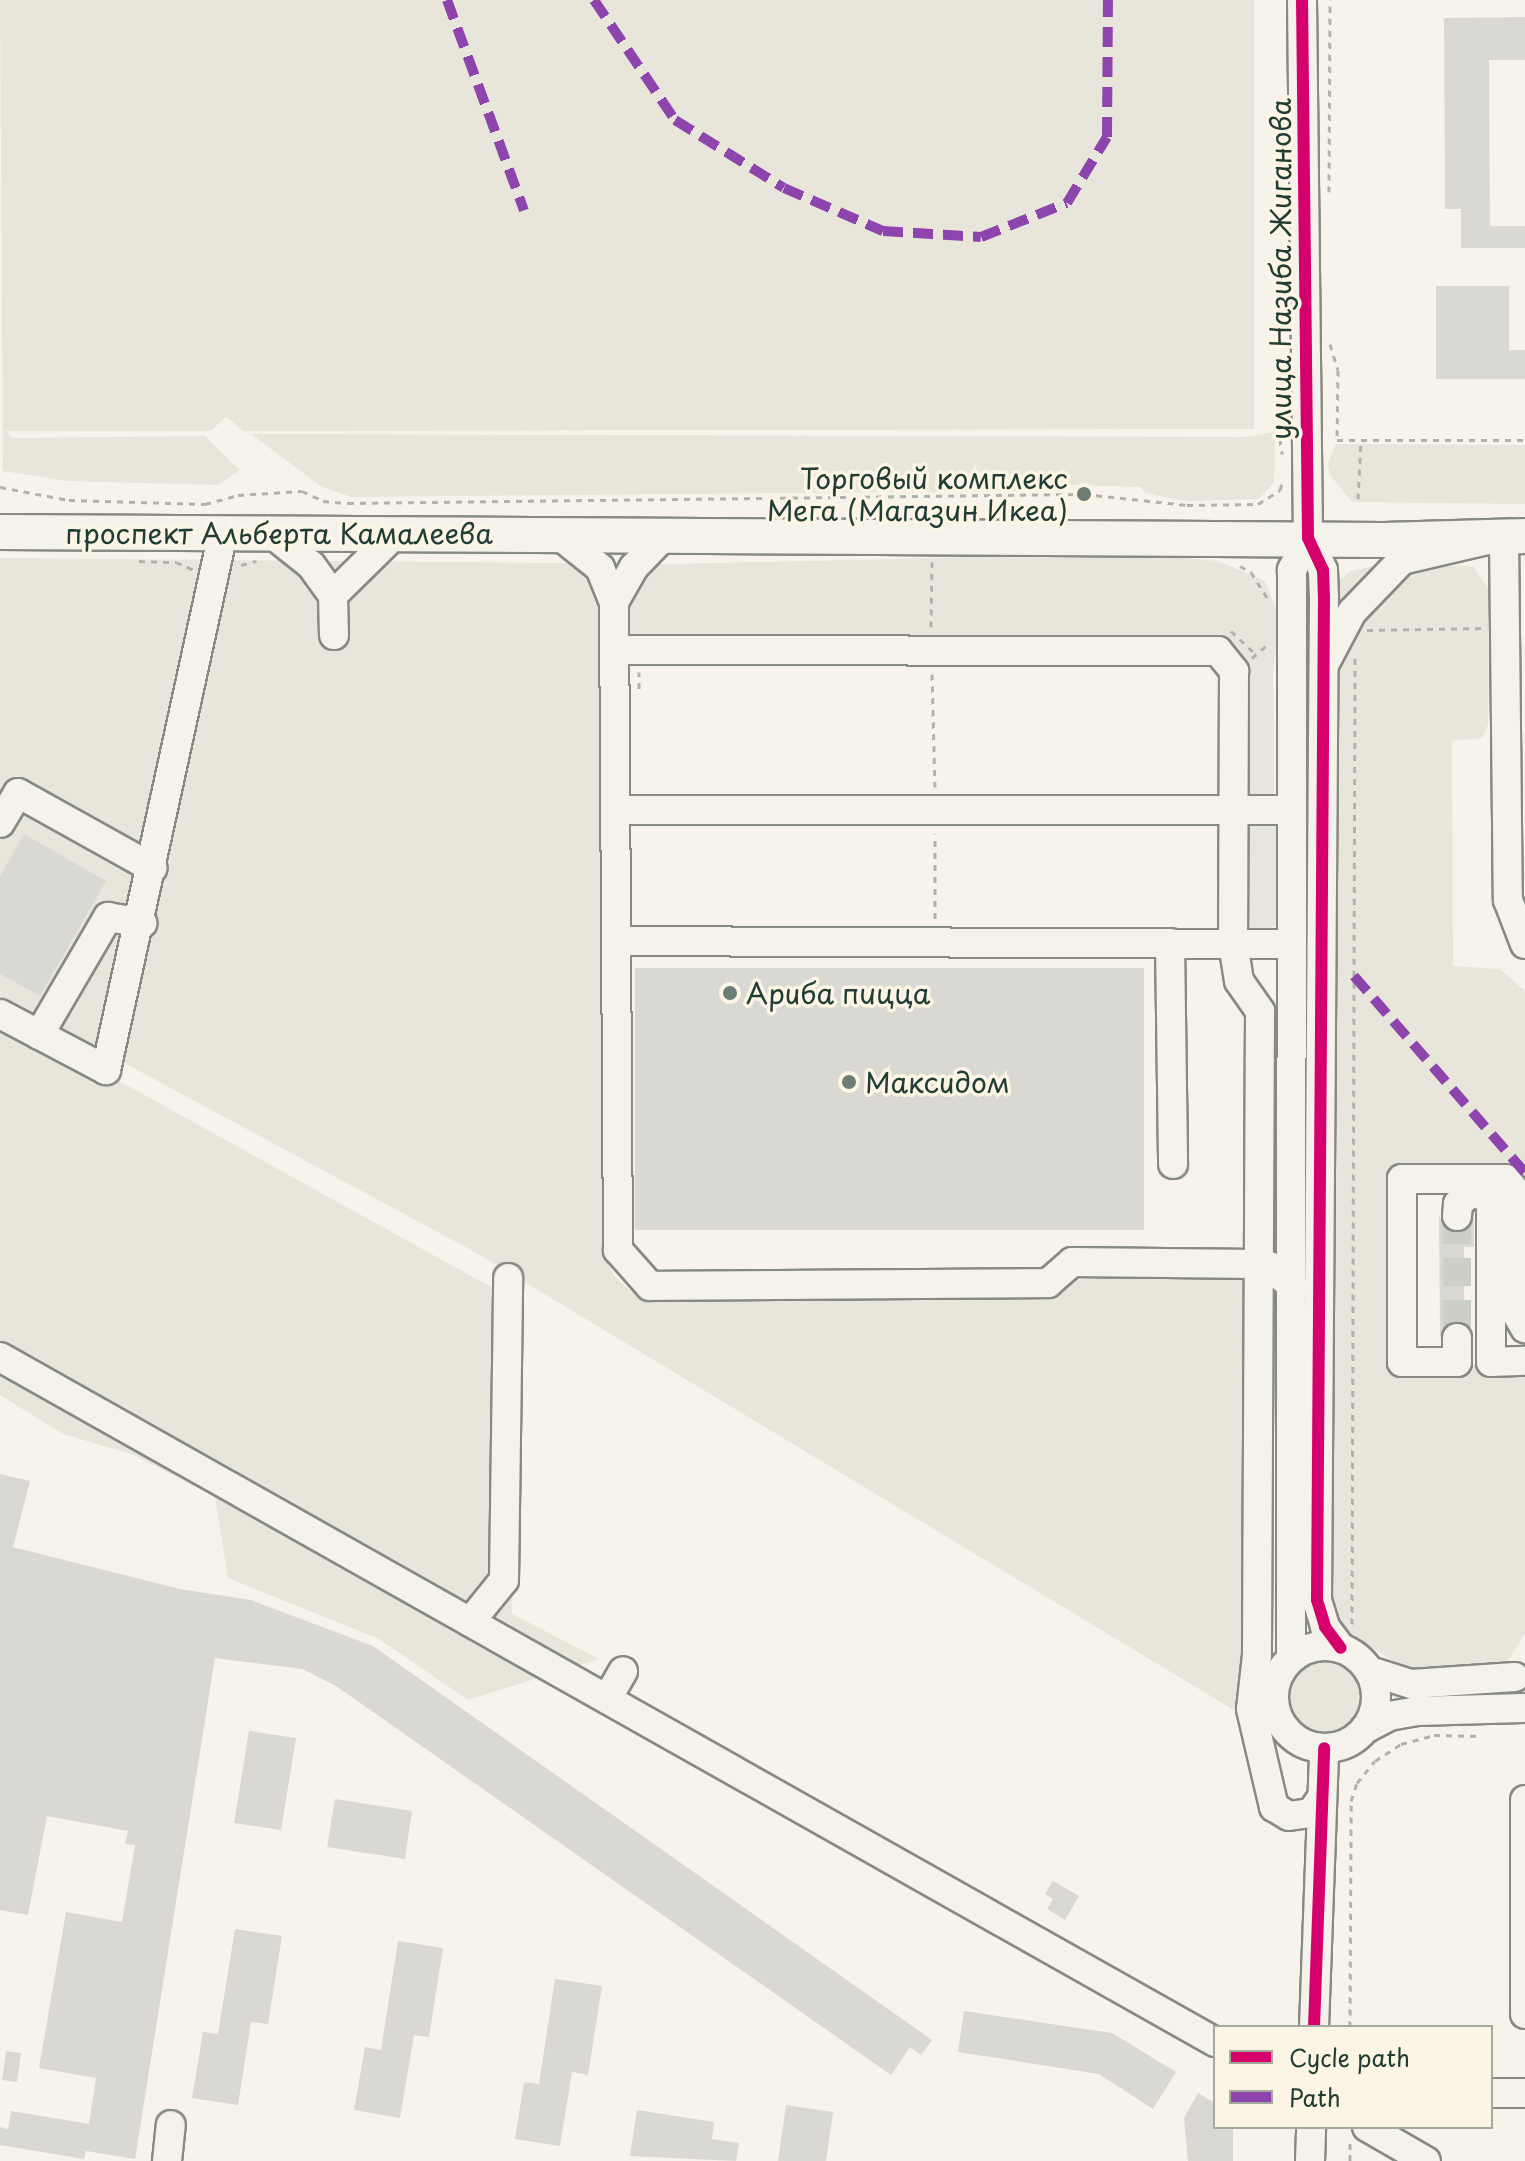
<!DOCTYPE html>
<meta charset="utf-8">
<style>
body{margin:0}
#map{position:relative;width:1525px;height:2161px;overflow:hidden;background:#f7f3ea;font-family:"Playpen Sans",sans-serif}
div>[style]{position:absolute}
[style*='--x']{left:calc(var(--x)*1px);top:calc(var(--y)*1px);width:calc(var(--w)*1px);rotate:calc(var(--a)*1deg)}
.green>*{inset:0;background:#e8e5da}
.round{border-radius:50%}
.building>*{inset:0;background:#dad8d2}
.minor-tunnel>*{height:28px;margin-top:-14px;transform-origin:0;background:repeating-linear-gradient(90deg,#cccfc6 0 28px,transparent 0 42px)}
.path>*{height:3px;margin-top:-1.5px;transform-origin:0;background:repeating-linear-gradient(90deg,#b0b2ad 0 6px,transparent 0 12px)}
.roads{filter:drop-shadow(2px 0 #868984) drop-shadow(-2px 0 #868984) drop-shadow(0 2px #868984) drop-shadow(0 -2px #868984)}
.minor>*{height:28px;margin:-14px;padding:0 14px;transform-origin:14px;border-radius:14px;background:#f5f2ec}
.minor>.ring{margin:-14px;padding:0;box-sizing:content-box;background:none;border:28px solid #f5f2ec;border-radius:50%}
.major>*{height:34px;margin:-17px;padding:0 17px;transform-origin:17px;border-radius:17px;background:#f5f2ec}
.quiet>*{height:10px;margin-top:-5px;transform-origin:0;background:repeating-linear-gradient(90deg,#8e44ad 0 20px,transparent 0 30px)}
.cycleway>*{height:12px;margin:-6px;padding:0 6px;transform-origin:6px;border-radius:6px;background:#d6006c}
.dots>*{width:22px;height:22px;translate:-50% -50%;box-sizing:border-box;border:4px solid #fcf5e5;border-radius:50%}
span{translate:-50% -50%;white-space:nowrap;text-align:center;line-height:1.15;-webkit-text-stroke:7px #fcf5e5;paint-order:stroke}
.street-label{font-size:28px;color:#1f3d34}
.poi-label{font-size:28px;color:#1f3d34}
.right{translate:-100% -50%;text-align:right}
.left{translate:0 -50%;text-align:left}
.legend{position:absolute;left:1213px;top:2025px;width:280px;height:104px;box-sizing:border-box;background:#fcf5e5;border:2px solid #a4ab9e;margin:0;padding:10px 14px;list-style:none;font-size:24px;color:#1f3d34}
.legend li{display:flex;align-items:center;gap:16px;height:40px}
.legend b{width:40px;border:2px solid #a4ab9e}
</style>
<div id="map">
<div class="green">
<i style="clip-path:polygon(0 0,1254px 0,1254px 429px,243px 431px,226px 416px,211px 431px,5px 431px,13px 438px,205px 436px,240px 470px,218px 485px,68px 481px,3px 471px)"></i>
<i style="clip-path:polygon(1275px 432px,1274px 482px,1259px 499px,1187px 501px,1145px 493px,1140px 487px,1042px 484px,1031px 491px,351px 497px,322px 487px,251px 434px,1244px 437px)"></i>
<i style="clip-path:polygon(1336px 444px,1525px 445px,1525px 504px,1352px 502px,1330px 475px,1328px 463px)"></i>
<i style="clip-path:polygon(981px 557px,1187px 558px,1218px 561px,1265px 581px,1280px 619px,1273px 670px,1274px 792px,1268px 800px,1247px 798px,1234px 653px,607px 643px,607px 1260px,614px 1276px,632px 1292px,880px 1298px,1039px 1295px,1091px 1270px,1254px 1275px,1247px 1718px,473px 1251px,0 996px,0 558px,669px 564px)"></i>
<i style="clip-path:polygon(1374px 566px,1473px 566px,1489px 590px,1488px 725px,1482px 738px,1452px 741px,1453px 966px,1500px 969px,1525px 991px,1525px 1185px,1405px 1171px,1394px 1358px,1525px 1368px,1525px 1633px,1510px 1658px,1486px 1670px,1411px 1671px,1338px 1628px,1330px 1618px,1328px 933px,1338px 848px,1339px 680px,1330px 612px,1339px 581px,1350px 571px)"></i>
<i style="clip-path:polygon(1252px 820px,1279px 823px,1281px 923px,1260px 933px,1245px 925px,1243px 826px)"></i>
<i style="clip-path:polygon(0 1015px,518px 1302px,512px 1614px,599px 1659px,468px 1700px,379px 1639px,228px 1578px,215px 1497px,134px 1455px,63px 1434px,0 1395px)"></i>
<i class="round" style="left:1281px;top:1652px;width:88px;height:88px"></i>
</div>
<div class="building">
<i style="clip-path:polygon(1525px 17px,1525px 60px,1489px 60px,1490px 226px,1525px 226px,1525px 248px,1461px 248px,1461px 209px,1445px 209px,1444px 18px)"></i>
<i style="clip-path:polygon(1436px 286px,1509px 286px,1509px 350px,1525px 350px,1525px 379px,1436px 379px)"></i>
<i style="clip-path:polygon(24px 834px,106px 881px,40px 996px,0 974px,0 876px)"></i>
<i style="clip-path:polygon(635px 968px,1144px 968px,1144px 1230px,635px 1230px)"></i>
<i style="clip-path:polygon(1439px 1216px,1447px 1229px,1456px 1233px,1470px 1226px,1474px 1217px,1474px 1247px,1464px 1247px,1464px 1323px,1448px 1324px,1440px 1338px)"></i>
<i style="clip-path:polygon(0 1474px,30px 1481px,13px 1547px,180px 1589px,251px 1600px,373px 1646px,932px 2040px,921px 2055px,910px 2047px,891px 2075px,336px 1686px,303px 1669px,215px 1658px,135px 2159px,86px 2151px,84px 2159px,0 2145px,0 2127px,8px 2129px,11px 2111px,89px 2124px,96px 2078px,39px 2068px,66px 1912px,122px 1922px,135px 1845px,125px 1844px,128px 1831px,47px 1816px,28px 1915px,0 1910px)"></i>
<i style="clip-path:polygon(249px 1731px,296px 1738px,281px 1830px,234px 1823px)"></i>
<i style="clip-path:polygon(335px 1799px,412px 1811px,405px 1859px,327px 1847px)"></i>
<i style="clip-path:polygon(1053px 1881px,1079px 1896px,1065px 1920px,1047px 1909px,1053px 1899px,1045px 1894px)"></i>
<i style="clip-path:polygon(235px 1929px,282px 1936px,268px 2024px,251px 2022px,238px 2105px,192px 2098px,203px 2032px,218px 2034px)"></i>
<i style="clip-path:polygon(398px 1941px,443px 1948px,429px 2037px,414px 2035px,400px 2118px,354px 2110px,365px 2047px,381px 2050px)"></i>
<i style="clip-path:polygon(555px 1979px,602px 1986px,588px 2075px,572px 2072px,560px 2146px,515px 2139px,524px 2082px,539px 2084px)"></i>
<i style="clip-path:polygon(964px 2011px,1112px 2033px,1176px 2072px,1153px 2109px,1099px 2074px,958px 2052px)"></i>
<i style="clip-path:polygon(6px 2051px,21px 2053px,17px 2082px,2px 2080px)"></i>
<i style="clip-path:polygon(1198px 2093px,1215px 2103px,1215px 2127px,1233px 2127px,1233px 2161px,1188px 2161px,1184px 2118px)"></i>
<i style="clip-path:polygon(786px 2105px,833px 2112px,826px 2161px,778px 2161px)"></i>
<i style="clip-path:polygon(637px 2110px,714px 2122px,712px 2139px,739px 2143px,736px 2161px,630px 2156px)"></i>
</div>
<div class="minor-tunnel">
<i style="--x:1457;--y:1216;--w:122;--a:90"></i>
</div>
<div class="path">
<i style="--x:1329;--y:192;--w:192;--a:-89.7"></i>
<i style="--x:1330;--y:344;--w:27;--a:73"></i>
<i style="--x:1338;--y:370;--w:70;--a:90.8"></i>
<i style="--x:1337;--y:440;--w:188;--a:0"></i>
<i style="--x:1280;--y:439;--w:15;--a:82"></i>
<i style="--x:0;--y:487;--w:70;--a:10.7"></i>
<i style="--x:69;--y:500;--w:136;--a:1.7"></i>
<i style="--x:205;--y:504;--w:34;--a:-15"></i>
<i style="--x:238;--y:495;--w:64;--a:-3.6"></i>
<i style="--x:302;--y:491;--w:23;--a:25"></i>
<i style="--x:323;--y:501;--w:25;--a:5"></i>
<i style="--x:348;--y:503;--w:736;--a:-0.7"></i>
<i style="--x:1084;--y:494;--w:104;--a:6.1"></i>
<i style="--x:1187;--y:505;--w:71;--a:-0.8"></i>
<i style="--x:1258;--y:504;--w:26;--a:-32"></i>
<i style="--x:1280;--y:490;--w:10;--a:-73"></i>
<i style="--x:1358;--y:499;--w:59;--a:-87.1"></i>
<i style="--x:139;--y:561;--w:37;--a:2"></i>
<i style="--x:176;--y:562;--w:20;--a:24"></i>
<i style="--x:241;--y:565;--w:16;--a:-15"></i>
<i style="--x:1240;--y:566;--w:13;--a:29"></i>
<i style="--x:1251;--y:572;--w:32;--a:58"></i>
<i style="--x:931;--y:627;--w:65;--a:-89.1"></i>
<i style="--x:1367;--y:630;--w:117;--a:-1"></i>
<i style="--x:1231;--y:631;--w:35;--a:43"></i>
<i style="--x:1252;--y:658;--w:20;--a:-41"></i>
<i style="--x:932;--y:674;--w:113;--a:88.5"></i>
<i style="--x:639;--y:689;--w:17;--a:-90"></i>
<i style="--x:935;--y:919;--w:85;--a:-90"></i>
<i style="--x:1352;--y:1624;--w:968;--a:-89.82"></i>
<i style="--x:1350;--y:2027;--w:226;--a:-89.7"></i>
<i style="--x:1351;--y:1801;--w:19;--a:-72"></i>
<i style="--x:1357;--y:1783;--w:28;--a:-51"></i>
<i style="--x:1375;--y:1761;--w:31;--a:-33"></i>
<i style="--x:1401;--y:1744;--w:34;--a:-15"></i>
<i style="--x:1434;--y:1735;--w:47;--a:1.2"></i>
<i style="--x:1350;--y:2143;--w:18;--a:90"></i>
</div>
<div class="roads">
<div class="minor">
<i style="--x:1302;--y:0;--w:538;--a:89.36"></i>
<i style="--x:1308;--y:538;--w:35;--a:65"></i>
<i style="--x:1323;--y:570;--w:27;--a:88"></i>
<i style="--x:1324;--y:597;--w:1003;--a:90.4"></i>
<i style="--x:1317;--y:1600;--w:28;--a:73"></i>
<i style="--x:1325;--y:1627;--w:26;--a:53"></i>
<i style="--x:272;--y:534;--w:50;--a:38.5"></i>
<i style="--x:311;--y:565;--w:37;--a:54"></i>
<i style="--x:333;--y:595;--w:40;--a:88.6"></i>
<i style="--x:559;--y:535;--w:53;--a:38.8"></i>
<i style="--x:600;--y:568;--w:37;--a:68"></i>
<i style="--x:614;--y:602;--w:648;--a:89.65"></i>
<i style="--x:618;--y:1250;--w:48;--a:48.4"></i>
<i style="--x:650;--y:1286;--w:398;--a:-0.4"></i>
<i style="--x:1048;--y:1283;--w:32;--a:-41"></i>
<i style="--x:1072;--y:1262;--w:185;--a:0.6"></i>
<i style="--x:1257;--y:1264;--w:12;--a:9"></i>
<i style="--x:1269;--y:1266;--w:32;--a:41"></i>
<i style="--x:333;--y:595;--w:86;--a:-44.5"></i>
<i style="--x:614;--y:602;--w:40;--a:-60.3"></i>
<i style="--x:634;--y:567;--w:43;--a:-45.9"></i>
<i style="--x:617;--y:650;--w:601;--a:0.1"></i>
<i style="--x:1218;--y:651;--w:26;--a:51"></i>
<i style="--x:1234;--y:671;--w:272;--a:90.2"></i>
<i style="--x:1233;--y:943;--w:38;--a:81"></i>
<i style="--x:1239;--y:981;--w:37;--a:55"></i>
<i style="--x:1260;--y:1011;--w:644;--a:90.27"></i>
<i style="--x:1257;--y:1655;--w:54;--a:96.3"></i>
<i style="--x:1251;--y:1709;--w:101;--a:76.8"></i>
<i style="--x:1274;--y:1807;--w:17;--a:31"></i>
<i style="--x:1289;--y:1816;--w:22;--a:-8"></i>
<i style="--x:1311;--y:1813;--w:19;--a:-55"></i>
<i style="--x:1324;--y:665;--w:60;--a:-62.2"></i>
<i style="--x:1352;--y:612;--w:72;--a:-46.1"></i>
<i style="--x:1402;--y:560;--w:105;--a:-13.2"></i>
<i style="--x:1504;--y:536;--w:364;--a:89.4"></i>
<i style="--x:1508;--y:900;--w:47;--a:68.9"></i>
<i style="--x:618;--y:810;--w:673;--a:0"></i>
<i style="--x:0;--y:823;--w:35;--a:-59"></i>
<i style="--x:18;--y:793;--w:154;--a:29.1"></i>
<i style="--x:618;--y:941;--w:673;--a:0.26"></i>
<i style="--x:1170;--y:943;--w:221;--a:89.2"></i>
<i style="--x:0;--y:1014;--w:120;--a:27.8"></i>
<i style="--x:106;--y:1070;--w:550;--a:-77.71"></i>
<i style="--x:39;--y:1035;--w:137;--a:-59.7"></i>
<i style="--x:108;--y:917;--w:35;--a:10"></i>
<i style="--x:1457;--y:1216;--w:12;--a:-85"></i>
<i style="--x:1458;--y:1204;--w:16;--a:-43"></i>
<i style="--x:1470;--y:1193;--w:15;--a:11"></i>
<i style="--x:1485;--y:1196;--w:9;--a:49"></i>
<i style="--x:1491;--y:1203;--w:159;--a:90"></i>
<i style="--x:1491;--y:1362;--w:34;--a:-2"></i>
<i style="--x:1457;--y:1338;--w:24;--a:90"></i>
<i style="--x:1457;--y:1362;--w:55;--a:180"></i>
<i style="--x:1402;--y:1362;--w:183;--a:-90"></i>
<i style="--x:1402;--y:1179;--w:104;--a:0"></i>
<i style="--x:1506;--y:1179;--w:14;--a:54"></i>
<i style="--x:1514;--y:1190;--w:121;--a:89.5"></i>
<i style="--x:1515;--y:1311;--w:20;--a:60"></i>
<i style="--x:0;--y:1357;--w:1395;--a:29.41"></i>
<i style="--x:470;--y:1622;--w:54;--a:-51"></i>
<i style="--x:504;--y:1580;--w:302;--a:-89.2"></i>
<i class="ring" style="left:1274px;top:1646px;width:74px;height:74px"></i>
<i style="--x:1291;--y:1658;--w:1088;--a:-89.95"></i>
<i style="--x:1292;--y:570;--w:36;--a:-63"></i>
<i style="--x:1370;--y:1671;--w:43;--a:17.6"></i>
<i style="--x:1411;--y:1684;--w:104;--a:-3.9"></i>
<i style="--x:607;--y:1699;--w:32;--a:-60"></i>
<i style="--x:1365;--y:1729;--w:27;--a:-28"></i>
<i style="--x:1389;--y:1716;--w:29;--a:-10"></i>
<i style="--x:1418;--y:1711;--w:105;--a:-1.6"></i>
<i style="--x:1525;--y:1800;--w:214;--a:90"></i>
<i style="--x:1314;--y:2027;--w:279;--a:-87.9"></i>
<i style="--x:1491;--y:2093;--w:34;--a:0"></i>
<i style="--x:1367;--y:2127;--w:68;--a:30"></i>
<i style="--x:167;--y:2161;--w:36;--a:-84"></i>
<i style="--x:1310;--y:2161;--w:34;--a:-88"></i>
</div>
<div class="major">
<i style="--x:0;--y:532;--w:1384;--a:0.33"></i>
<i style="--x:1384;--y:540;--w:141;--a:-1.6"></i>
</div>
</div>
<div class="quiet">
<i style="--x:447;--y:0;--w:224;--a:69.9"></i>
<i style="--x:594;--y:0;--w:145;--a:56"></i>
<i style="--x:675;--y:120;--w:128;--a:32"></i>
<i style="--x:784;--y:188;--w:108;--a:23.5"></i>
<i style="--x:883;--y:231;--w:98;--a:3.5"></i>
<i style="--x:981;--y:237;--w:92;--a:-21.6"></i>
<i style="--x:1067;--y:203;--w:77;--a:-58.8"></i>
<i style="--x:1107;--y:137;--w:137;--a:-89.6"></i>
<i style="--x:1354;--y:976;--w:261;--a:49"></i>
</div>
<div class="cycleway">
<i style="--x:1302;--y:0;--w:538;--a:89.36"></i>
<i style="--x:1308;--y:538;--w:35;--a:65"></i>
<i style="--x:1323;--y:570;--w:27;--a:88"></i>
<i style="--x:1324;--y:597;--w:1003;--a:90.4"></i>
<i style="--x:1317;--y:1600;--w:28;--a:73"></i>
<i style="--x:1325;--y:1627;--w:26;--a:53"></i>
<i style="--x:1314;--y:2027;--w:279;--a:-87.9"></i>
</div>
<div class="dots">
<i style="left:1084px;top:494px;background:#6b7d74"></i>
<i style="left:730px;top:993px;background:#6b7d74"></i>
<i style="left:849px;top:1082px;background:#6b7d74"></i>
</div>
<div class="street-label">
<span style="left:1280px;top:269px;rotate:-90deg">улица Назиба Жиганова</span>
<span style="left:279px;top:533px">проспект Альберта Камалеева</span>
</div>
<div class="poi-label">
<span class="right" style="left:1068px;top:494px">Торговый комплекс<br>Мега (Магазин Икеа)</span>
<span class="left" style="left:746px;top:993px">Ариба пицца</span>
<span class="left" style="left:865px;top:1082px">Максидом</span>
</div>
<ul class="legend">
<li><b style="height:10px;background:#d6006c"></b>Cycle path</li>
<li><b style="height:10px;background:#8e44ad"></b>Path</li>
</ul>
</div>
